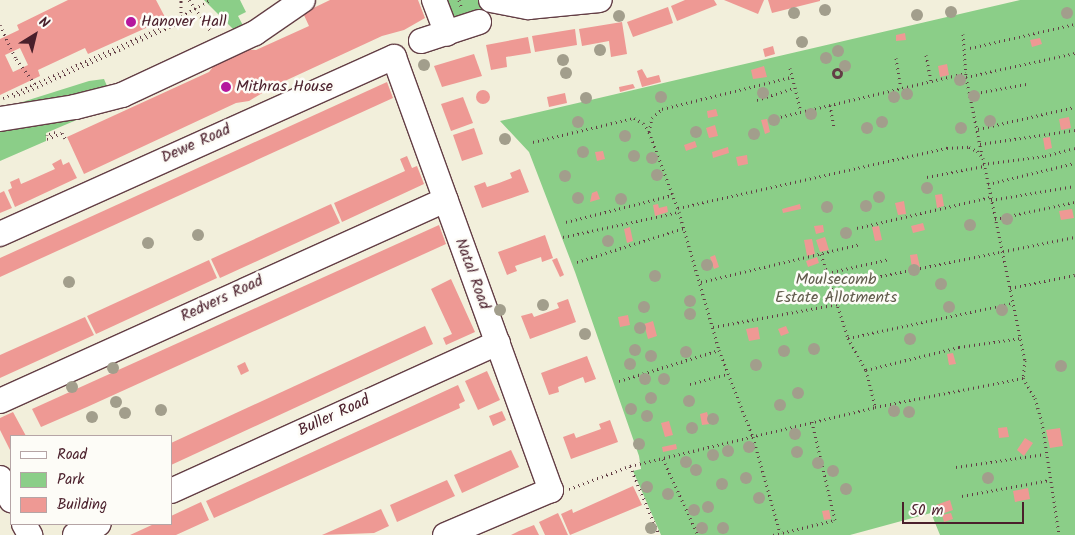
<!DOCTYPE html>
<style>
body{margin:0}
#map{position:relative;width:1075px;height:535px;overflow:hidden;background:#f2efdb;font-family:Kalam,sans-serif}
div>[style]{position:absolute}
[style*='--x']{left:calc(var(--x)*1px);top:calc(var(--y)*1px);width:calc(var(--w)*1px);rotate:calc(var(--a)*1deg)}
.green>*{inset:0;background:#8bce88}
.building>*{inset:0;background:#ee9994}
.round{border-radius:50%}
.path>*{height:3px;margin-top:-1.5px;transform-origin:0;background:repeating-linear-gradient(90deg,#633e45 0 1px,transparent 0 5px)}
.path>.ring{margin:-1.5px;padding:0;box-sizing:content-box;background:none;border:3px solid #633e45;border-radius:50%}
.roads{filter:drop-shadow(1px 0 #633e45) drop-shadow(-1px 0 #633e45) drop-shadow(0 1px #633e45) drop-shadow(0 -1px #633e45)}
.minor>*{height:24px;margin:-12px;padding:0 12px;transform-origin:12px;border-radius:12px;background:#fff}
.path-bridge>*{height:3px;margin-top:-1.5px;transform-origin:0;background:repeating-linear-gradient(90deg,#633e45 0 1px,transparent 0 5px)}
.trees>*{width:12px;height:12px;margin:-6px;border-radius:50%;background:#a29e8c}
.dots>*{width:14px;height:14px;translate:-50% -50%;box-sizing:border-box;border:2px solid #fdfcf7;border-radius:50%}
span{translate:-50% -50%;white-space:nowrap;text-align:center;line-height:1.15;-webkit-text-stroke:5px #fdfcf7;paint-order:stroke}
.poi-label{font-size:16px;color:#4a1f2b}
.left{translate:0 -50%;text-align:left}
.street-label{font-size:16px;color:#4a1f2b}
.park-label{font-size:16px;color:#615c4c}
.legend{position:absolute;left:10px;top:435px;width:162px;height:90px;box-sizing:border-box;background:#fdfcf7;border:1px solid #b5a4a5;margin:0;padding:6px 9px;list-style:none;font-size:15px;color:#4a1f2b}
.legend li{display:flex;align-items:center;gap:10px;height:25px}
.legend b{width:25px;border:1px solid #b5a4a5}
.north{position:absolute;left:10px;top:10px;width:50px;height:50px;-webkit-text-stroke:4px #fdfcf7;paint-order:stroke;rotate:36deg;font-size:14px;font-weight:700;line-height:20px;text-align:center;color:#4a1f2b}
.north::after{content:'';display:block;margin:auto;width:18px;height:22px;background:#4a1f2b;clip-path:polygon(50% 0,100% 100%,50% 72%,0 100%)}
.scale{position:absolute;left:902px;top:502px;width:122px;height:22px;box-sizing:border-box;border:2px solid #4a1f2b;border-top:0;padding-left:6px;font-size:15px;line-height:18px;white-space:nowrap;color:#4a1f2b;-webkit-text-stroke:4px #fdfcf7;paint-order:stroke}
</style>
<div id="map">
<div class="green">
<i style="clip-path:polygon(204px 0,240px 0,246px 12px,238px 16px,248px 35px,243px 39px)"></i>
<i style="clip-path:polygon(445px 0,480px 0,493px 6px,488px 12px,453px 25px)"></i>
<i style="clip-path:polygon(1020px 0,1075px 0,1075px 535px,940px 535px,931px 513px,850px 535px,661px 535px,633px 471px,641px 469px,639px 456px,575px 272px,529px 152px,500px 121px)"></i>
<i style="clip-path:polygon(104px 79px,112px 98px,0 109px,89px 81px)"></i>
<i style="clip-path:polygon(93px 113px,46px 133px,46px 141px,0 161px,0 128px)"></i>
</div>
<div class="building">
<i style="clip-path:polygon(evenodd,68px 0,156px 0,166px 19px,88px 54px,85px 48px,38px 70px,40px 76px,0 95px,0 39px,19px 30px,17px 25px,68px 0,20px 48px,28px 65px,13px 72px,5px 55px,20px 48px)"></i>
<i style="clip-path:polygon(330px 0,418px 0,425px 18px,404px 30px,382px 36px,274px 86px,249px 101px,236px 103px,84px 174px,67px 137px,209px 72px,220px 58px,239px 49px,256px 50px,309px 26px,303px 13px)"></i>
<i style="clip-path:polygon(685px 0,714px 0,717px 5px,677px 21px,671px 6px)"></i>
<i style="clip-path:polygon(724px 0,764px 0,758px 14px)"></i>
<i style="clip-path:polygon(768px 0,820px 0,820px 1px,772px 13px)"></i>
<i style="clip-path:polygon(668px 7px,673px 23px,633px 37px,627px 22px)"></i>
<i style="clip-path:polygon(622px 22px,627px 54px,611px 57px,609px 41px,582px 46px,579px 29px)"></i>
<i style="clip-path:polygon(575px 29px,577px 45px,535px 52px,532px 36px)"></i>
<i style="clip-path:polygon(905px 33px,906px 40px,896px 41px,896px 35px)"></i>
<i style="clip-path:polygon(528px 37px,531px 53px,506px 57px,507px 67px,491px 70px,486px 45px)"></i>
<i style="clip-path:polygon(1040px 38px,1042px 44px,1032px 47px,1030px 40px)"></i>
<i style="clip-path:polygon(773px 46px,775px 54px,765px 57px,763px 49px)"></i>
<i style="clip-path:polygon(474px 54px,482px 76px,442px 87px,434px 66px)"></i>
<i style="clip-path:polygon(947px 64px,949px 75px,940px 77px,938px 66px)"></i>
<i style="clip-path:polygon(764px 66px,767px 77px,753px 79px,751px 70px)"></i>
<i style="clip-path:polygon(642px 69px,647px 78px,659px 75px,661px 82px,642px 87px,637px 71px)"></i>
<i style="clip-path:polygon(387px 82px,393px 98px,0 277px,0 258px)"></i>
<i style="clip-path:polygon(633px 84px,635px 88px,620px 92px,619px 87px)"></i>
<i class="round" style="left:476px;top:90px;width:14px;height:14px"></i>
<i style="clip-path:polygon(565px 93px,567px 103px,549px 107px,547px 97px)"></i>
<i style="clip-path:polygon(463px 97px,473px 123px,451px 131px,441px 104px)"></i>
<i style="clip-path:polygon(716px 109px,718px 116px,708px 118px,707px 111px)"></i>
<i style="clip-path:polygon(1069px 117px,1071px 128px,1061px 130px,1059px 119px)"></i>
<i style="clip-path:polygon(767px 119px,770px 132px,765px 134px,761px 120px)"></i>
<i style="clip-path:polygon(715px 125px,718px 136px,709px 138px,706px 128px)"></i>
<i style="clip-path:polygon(474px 128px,483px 154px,462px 161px,453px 135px)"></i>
<i style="clip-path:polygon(1050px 137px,1052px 148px,1045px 150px,1043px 138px)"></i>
<i style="clip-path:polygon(695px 141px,697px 147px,686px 151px,684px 145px)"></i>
<i style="clip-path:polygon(728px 147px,729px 153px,713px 158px,712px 152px)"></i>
<i style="clip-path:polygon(603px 151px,605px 159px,597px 161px,595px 152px)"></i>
<i style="clip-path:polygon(747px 155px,748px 164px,738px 166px,736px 157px)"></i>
<i style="clip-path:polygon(407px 156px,412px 168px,417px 166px,424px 184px,342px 222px,334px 203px,405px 171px,400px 159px)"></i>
<i style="clip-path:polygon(61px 159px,63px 165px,69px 162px,77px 178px,15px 207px,8px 190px,12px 188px,10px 182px,19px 178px,21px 184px,28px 181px,55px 169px,52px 164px)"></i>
<i style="clip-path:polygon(520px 169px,529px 192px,482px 208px,474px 186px,485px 182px,487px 187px,499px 183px,512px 178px,510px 173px)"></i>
<i style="clip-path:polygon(4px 191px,12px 208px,0 213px,0 193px)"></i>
<i style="clip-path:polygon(597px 191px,600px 199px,590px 202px,592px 193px)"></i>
<i style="clip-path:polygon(942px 194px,944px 206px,937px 208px,935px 195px)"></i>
<i style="clip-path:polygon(904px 201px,906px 214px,898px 215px,895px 203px)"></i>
<i style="clip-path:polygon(331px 204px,340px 223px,220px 278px,211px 259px)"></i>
<i style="clip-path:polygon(658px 204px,659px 208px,667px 206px,668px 212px,655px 216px,653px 205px)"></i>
<i style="clip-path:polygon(800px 204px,801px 209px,783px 213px,782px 209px)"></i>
<i style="clip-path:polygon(1072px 209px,1074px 218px,1061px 220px,1059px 211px)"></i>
<i style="clip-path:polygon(923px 223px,925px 230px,913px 233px,911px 226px)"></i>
<i style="clip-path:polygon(439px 225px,446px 244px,87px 407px,41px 427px,32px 409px)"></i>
<i style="clip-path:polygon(823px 225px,824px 232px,816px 234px,814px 226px)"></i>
<i style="clip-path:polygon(879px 226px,882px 240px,875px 241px,872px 227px)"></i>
<i style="clip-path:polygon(630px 227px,633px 241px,627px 243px,624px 229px)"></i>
<i style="clip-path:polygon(545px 235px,553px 258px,542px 262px,541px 257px,515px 266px,517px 271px,507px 275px,498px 252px)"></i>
<i style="clip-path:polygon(825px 237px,829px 250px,820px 252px,816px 240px)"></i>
<i style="clip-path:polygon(812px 239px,815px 254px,807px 256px,804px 240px)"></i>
<i style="clip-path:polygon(917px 254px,920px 267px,912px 268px,910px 255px)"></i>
<i style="clip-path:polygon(715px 255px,719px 267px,714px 269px,710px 257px)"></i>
<i style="clip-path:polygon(817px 257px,819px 263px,808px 267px,806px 261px)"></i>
<i style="clip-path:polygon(557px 258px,564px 275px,560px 277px,552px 260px)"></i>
<i style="clip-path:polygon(209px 260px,217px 278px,96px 334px,87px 316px)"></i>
<i style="clip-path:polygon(451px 279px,475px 332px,446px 345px,443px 338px,452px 334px,431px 289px)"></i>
<i style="clip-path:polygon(568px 299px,576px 322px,530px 339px,521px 316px,532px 313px,534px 317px,559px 308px,557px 303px)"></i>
<i style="clip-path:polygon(628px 315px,630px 325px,620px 327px,618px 317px)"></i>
<i style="clip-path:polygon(85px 317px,94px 335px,0 378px,0 355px)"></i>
<i style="clip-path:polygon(653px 321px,657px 336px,648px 339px,644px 324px)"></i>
<i style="clip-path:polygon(425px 326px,433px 344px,171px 465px,171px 443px)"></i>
<i style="clip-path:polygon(786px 326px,789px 333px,781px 336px,778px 329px)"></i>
<i style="clip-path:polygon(758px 327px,760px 339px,749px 341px,746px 329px)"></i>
<i style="clip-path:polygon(953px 353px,956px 364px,949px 365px,947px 354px)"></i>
<i style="clip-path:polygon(587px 356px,596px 379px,585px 383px,583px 377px,570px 382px,558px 387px,559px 392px,549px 395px,541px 373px)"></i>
<i style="clip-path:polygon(245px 362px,249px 371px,241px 375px,237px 366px)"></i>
<i style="clip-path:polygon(487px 371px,500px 400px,478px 410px,465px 381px)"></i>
<i style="clip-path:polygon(458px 385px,465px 401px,459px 404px,460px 408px,214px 518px,206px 501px)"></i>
<i style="clip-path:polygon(502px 411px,506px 420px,493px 426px,489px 416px)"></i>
<i style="clip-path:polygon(13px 412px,26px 436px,11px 436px,11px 452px,0 430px,0 418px)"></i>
<i style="clip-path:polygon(707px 412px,710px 424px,702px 425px,700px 414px)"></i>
<i style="clip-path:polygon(610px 420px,618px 442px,571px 459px,563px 437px,574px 433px,576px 438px,601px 429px,599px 424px)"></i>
<i style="clip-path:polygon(669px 421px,673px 435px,665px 437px,661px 423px)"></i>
<i style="clip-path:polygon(1007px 427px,1009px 437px,999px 438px,998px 428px)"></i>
<i style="clip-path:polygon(1060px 428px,1063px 446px,1050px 448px,1046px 430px)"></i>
<i style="clip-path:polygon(1025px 438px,1033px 443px,1024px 456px,1017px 450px)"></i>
<i style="clip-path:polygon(676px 444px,677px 449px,663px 452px,662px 447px)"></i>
<i style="clip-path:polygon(511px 450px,519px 467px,462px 493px,454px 475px)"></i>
<i style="clip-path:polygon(447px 480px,455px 496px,397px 522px,390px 505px)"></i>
<i style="clip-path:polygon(633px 486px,642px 505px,570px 535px,561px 514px,572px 509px,573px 513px)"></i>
<i style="clip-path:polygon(1028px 488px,1030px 499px,1015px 502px,1013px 491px)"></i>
<i style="clip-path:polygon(950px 500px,953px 510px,939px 515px,936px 505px)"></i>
<i style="clip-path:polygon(201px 502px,209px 520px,176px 535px,130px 535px,154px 524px,171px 524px,171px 516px)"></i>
<i style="clip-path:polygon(381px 509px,389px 526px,374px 533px,322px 535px)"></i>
<i style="clip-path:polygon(829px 510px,831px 519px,824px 520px,822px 511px)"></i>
<i style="clip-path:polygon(558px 513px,568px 535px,545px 535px,539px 522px)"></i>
<i style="clip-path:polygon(951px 513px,953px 519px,944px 522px,942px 515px)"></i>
<i style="clip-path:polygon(534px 525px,539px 535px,511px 535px,519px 531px)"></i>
</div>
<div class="path">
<i style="--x:189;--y:0;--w:39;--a:55"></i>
<i style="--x:459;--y:0;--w:9;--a:72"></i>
<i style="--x:0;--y:25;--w:38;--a:65"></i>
<i style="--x:16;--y:59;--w:35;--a:53"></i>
<i style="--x:37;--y:87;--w:158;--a:-24.3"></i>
<i style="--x:181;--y:22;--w:22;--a:-90"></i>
<i style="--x:963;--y:34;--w:43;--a:86"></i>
<i style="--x:966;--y:77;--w:80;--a:78.4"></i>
<i style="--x:970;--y:48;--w:108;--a:-12.9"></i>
<i style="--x:926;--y:55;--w:26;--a:79"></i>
<i style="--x:896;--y:58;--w:30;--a:81"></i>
<i style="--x:790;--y:68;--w:45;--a:76"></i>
<i class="ring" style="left:833px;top:69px;width:5px;height:5px"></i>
<i style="--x:966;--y:77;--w:112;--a:-12.4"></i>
<i style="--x:971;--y:94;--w:56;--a:-10.3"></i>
<i style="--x:14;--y:96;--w:25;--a:-21"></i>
<i style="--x:3;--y:98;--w:176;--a:-24.1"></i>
<i style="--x:757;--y:100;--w:39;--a:-18"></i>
<i style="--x:830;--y:105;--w:22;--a:80"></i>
<i style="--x:771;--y:119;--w:200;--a:-13.3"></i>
<i style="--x:978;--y:129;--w:99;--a:-12.8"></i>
<i style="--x:55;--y:132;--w:9;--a:159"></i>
<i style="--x:47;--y:135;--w:4;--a:90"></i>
<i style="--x:47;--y:139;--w:16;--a:-22"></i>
<i style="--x:62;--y:133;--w:6;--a:59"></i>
<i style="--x:649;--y:132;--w:85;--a:69.4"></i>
<i style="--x:679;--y:212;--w:144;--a:73.8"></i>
<i style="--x:719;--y:350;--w:93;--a:68.7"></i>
<i style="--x:753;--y:437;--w:100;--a:74.3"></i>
<i style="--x:533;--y:142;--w:104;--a:-13.4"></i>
<i style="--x:634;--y:118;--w:10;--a:29"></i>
<i style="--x:643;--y:123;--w:11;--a:56"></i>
<i style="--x:649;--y:132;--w:14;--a:-78"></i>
<i style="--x:652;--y:118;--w:13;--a:-42"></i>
<i style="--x:662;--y:109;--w:133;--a:-13.9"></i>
<i style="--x:980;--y:144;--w:96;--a:-8.4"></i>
<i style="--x:983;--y:164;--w:63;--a:-7.4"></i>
<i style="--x:1045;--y:156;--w:31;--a:-15"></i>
<i style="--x:927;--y:177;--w:58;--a:-10.9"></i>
<i style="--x:988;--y:184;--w:89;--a:-13.6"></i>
<i style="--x:991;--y:200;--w:85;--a:-9.5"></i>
<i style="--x:678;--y:208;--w:276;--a:-12.6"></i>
<i style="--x:947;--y:148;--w:22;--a:-3"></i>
<i style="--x:969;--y:147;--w:9;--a:27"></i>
<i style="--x:977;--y:151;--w:9;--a:49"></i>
<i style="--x:983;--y:158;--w:206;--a:78.3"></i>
<i style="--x:1025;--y:360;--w:18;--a:96"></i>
<i style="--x:1023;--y:378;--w:23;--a:59"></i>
<i style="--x:1035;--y:398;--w:25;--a:74"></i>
<i style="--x:1042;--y:422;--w:114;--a:81.4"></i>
<i style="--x:995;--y:219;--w:82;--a:-12"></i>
<i style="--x:566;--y:222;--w:110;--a:-14.2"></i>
<i style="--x:857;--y:228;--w:137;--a:-13.1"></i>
<i style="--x:563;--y:237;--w:119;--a:-12.2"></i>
<i style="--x:821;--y:254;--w:88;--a:72.2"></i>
<i style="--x:848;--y:338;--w:37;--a:61"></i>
<i style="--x:866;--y:370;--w:38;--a:76"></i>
<i style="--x:577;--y:262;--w:112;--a:-17.6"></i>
<i style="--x:827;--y:273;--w:64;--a:-12.7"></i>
<i style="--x:866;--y:279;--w:213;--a:-11.4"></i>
<i style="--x:701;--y:282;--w:164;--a:-13.4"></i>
<i style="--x:1010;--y:288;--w:66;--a:-11.3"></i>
<i style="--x:713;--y:327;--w:127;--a:-10.4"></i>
<i style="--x:848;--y:338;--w:169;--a:-12"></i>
<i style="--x:866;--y:370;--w:96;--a:-13.9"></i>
<i style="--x:959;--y:347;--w:63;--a:-8.3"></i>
<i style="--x:619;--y:381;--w:105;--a:-17.2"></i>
<i style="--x:690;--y:384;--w:39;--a:-15"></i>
<i style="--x:663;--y:459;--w:84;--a:65.3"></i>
<i style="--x:630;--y:466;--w:75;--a:67.2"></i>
<i style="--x:956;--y:467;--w:90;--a:-8.3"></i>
<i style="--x:569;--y:489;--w:65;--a:-20.7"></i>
<i style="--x:630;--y:466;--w:252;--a:-13.5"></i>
<i style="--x:875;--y:407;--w:151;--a:-11.1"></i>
<i style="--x:962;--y:496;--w:89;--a:-10.3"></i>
<i style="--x:773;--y:535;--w:64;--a:-13.6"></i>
<i style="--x:835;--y:520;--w:101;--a:-103.2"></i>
</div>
<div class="roads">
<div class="minor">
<i style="--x:434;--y:0;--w:36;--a:69"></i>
<i style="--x:491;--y:0;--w:38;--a:11"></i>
<i style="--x:528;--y:7;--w:72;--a:-5.6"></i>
<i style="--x:421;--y:41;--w:61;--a:-18.1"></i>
<i style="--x:0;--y:119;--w:76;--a:-9.1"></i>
<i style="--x:75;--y:107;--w:49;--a:-14.3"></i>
<i style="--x:122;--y:95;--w:147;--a:-25"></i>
<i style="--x:255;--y:33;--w:58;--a:-34.5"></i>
<i style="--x:0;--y:234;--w:432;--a:-24.2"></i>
<i style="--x:394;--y:57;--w:461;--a:70.1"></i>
<i style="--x:551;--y:490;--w:115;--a:157"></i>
<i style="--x:0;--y:401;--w:489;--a:-24.3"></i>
<i style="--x:0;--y:478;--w:25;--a:63"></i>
<i style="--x:171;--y:491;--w:359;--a:-24.4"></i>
<i style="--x:24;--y:524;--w:13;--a:61"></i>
<i style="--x:75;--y:535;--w:26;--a:-25"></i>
</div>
</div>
<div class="path-bridge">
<i style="--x:164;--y:26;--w:53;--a:-29.5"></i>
</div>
<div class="trees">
<i style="left:825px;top:10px"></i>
<i style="left:951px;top:12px"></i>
<i style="left:794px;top:13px"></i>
<i style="left:1067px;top:13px"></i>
<i style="left:917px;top:15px"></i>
<i style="left:619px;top:16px"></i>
<i style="left:802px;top:42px"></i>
<i style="left:600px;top:50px"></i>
<i style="left:838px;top:51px"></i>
<i style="left:826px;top:58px"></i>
<i style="left:563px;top:60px"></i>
<i style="left:424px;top:65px"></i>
<i style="left:845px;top:66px"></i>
<i style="left:566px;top:73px"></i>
<i style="left:960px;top:80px"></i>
<i style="left:763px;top:93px"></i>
<i style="left:907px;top:94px"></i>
<i style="left:974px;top:96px"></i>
<i style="left:661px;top:97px"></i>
<i style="left:894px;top:97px"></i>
<i style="left:586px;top:98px"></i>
<i style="left:811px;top:114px"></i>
<i style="left:774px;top:120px"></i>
<i style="left:990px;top:121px"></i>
<i style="left:578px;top:122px"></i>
<i style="left:882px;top:122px"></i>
<i style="left:867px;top:128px"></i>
<i style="left:961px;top:128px"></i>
<i style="left:696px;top:132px"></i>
<i style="left:754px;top:134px"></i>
<i style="left:625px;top:136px"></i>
<i style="left:505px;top:139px"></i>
<i style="left:583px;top:152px"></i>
<i style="left:634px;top:156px"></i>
<i style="left:652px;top:158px"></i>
<i style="left:657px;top:175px"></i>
<i style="left:565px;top:176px"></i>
<i style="left:927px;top:188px"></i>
<i style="left:879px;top:197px"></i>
<i style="left:578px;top:198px"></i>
<i style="left:621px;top:199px"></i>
<i style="left:866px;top:206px"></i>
<i style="left:827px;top:207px"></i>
<i style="left:1007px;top:219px"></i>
<i style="left:970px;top:225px"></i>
<i style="left:846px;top:233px"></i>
<i style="left:198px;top:235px"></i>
<i style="left:608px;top:241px"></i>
<i style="left:148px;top:243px"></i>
<i style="left:707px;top:265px"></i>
<i style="left:914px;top:270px"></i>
<i style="left:655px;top:276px"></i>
<i style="left:69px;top:282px"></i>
<i style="left:941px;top:284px"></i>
<i style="left:690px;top:301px"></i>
<i style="left:543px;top:305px"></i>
<i style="left:644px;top:307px"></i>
<i style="left:949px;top:307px"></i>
<i style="left:500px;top:310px"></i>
<i style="left:1002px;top:310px"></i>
<i style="left:690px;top:314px"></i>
<i style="left:640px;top:328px"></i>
<i style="left:585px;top:334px"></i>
<i style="left:910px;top:339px"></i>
<i style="left:814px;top:349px"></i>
<i style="left:635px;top:350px"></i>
<i style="left:784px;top:351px"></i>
<i style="left:686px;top:352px"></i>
<i style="left:651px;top:356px"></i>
<i style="left:630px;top:364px"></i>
<i style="left:756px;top:365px"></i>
<i style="left:1061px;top:366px"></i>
<i style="left:113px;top:368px"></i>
<i style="left:645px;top:379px"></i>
<i style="left:664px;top:379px"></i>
<i style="left:72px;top:387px"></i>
<i style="left:798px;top:393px"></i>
<i style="left:651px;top:398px"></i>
<i style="left:689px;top:401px"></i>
<i style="left:116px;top:402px"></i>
<i style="left:780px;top:405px"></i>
<i style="left:631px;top:409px"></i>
<i style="left:161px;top:410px"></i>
<i style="left:894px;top:411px"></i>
<i style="left:909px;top:412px"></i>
<i style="left:125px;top:413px"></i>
<i style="left:647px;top:416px"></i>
<i style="left:92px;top:417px"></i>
<i style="left:713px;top:419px"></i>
<i style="left:692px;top:428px"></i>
<i style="left:795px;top:434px"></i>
<i style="left:639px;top:444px"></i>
<i style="left:749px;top:447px"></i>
<i style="left:728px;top:451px"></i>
<i style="left:797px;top:452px"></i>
<i style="left:713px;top:455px"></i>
<i style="left:686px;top:462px"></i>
<i style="left:818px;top:463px"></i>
<i style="left:696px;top:470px"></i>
<i style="left:833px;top:471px"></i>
<i style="left:746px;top:478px"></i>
<i style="left:988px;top:478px"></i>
<i style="left:722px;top:484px"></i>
<i style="left:647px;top:487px"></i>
<i style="left:846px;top:489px"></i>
<i style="left:668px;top:494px"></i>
<i style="left:759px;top:498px"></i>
<i style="left:708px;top:507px"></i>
<i style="left:694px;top:510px"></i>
<i style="left:651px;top:528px"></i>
<i style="left:702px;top:528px"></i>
<i style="left:723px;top:528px"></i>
</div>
<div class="dots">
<i style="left:131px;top:22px;background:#b5179e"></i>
<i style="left:226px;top:87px;background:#b5179e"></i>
</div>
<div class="poi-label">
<span class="left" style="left:141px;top:22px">Hanover Hall</span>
<span class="left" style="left:236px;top:87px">Mithras House</span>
</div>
<div class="street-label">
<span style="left:196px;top:144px;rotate:-24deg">Dewe Road</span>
<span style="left:472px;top:274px;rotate:70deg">Natal Road</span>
<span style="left:222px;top:299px;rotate:-25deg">Redvers Road</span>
<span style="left:334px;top:416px;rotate:-25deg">Buller Road</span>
</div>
<div class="park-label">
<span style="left:836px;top:289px">Moulsecomb<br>Estate Allotments</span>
</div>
<ul class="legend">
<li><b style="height:6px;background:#fff"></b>Road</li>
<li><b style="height:14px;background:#8bce88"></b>Park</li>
<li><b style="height:14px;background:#ee9994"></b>Building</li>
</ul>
<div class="north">N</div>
<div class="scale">50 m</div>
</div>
